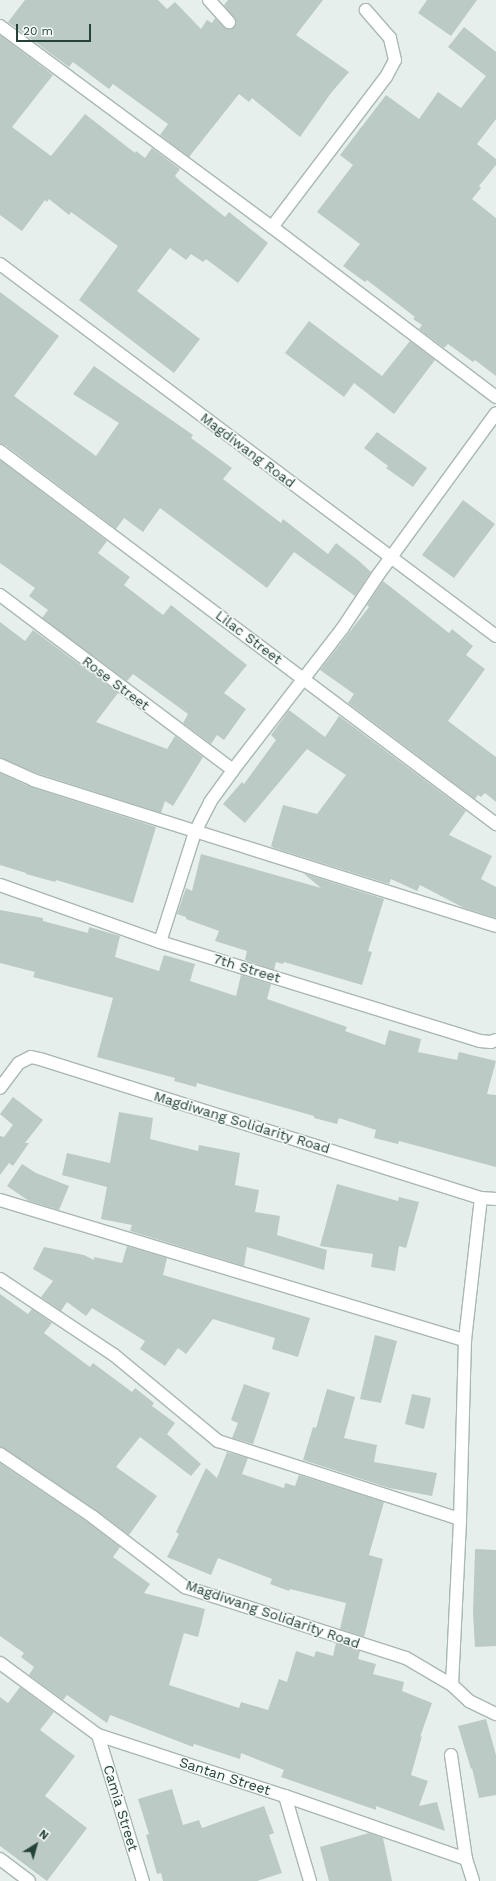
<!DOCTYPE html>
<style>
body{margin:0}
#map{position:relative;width:496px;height:1881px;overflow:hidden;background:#e6efeb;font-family:"Work Sans",sans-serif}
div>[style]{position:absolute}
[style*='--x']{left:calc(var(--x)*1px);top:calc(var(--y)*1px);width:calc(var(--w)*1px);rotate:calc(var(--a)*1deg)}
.building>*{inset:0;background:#bbcac4}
.roads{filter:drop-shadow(1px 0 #a8b8b2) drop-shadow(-1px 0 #a8b8b2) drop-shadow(0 1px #a8b8b2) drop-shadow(0 -1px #a8b8b2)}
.street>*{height:12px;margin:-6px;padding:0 6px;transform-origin:6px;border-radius:6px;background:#fff}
.secondary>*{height:12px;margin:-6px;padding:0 6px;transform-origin:6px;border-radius:6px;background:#fff}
span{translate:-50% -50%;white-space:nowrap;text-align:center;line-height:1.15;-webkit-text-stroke:3px #f7fbf9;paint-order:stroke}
.street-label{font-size:14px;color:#24423a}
.north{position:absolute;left:16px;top:1825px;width:40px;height:40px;-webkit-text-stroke:3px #f7fbf9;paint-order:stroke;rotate:37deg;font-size:11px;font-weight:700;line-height:16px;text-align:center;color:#24423a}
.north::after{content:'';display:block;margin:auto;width:14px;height:18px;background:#24423a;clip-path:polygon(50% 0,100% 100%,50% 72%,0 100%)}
.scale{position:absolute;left:16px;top:24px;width:75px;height:18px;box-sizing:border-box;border:2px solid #24423a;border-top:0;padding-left:5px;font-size:12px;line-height:14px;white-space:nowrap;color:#24423a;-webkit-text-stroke:3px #f7fbf9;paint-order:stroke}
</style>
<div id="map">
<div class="building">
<i style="clip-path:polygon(25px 0,158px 0,167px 9px,175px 2px,201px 29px,207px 20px,212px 23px,215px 18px,224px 27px,230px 29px,234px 27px,236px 21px,224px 5px,228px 0,323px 0,296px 35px,349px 72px,331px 93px,300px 137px,252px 98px,249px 102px,239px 94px,189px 157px,160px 135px,168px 124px,113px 84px,109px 89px,73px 62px,69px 67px,8px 22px)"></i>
<i style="clip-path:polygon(427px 0,477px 0,451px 36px,418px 13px)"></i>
<i style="clip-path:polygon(464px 27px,496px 52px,496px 119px,477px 144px,496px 159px,496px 165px,479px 186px,481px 188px,472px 199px,496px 218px,496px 376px,475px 360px,473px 362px,448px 344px,444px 348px,419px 329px,422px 325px,413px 319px,415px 317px,367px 280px,365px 282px,343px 266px,360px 244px,317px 212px,353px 165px,340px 155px,386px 95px,419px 119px,438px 92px,461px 108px,486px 76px,448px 47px)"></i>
<i style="clip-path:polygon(0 35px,53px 75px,12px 127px,51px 156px,85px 114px,135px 153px,136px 151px,145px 158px,152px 148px,180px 169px,175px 176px,180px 181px,225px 217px,229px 212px,268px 243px,238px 283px,206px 259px,203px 262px,191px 254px,186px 260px,170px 248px,137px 291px,200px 339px,174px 373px,79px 300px,118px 246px,71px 212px,69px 215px,49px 199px,47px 202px,45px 200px,22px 231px,0 215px)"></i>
<i style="clip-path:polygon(0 292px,59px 336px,14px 396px,96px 456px,119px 423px,73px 394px,94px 366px,193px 435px,191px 438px,232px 468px,223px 479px,281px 523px,283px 519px,328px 554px,336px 543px,359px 561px,371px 572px,355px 596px,294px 552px,267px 588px,160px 508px,143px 532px,124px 518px,116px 529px,5px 445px,0 444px)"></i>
<i style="clip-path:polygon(309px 321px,382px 376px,410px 341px,435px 360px,394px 414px,354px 383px,344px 397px,285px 353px)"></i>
<i style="clip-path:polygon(377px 432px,427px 468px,413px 487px,386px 468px,388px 466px,364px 448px)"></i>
<i style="clip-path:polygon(0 460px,107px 541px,98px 553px,130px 577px,124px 585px,163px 615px,171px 605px,247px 665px,224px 693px,246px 709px,224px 740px,217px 735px,211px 744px,183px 723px,188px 714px,133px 674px,127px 681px,42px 618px,48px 610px,29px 596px,35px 588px,0 563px)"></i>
<i style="clip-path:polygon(463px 500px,495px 524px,454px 578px,422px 555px)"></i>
<i style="clip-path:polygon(383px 581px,449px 633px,452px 629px,473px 646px,466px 655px,485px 669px,448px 721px,496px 757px,496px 802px,485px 793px,481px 797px,478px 795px,475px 799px,348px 703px,354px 694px,320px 670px,369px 607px,367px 605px)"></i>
<i style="clip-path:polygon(0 622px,25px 641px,33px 630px,118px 693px,96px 722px,167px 749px,175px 736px,203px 757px,173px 806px,165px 801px,161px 813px,36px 773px,0 758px)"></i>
<i style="clip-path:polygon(289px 710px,325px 737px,339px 716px,466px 811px,449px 835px,492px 856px,481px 879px,496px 887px,496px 918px,464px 908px,420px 885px,417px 891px,391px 879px,389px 884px,274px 848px,271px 846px,283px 805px,317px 814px,346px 775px,307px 749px,245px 823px,223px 804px,242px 782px,244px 784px,276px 740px,271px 735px)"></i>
<i style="clip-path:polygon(0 773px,31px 787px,156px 827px,133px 903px,56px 880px,55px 882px,26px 874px,26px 873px,0 865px)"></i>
<i style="clip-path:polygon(201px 854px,321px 888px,303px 873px,384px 899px,368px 951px,372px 952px,362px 985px,284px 962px,283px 964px,276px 962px,274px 970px,245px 960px,247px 951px,215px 941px,219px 931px,186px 919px,186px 917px,177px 914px,186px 888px,192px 891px)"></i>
<i style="clip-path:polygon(0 910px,43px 918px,43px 921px,88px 933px,89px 927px,120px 936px,115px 957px,159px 971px,164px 955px,195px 964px,190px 981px,236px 996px,241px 975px,271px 984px,267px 999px,347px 1027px,345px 1031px,385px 1045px,389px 1030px,421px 1039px,418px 1052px,457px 1060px,459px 1052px,496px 1061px,487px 1094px,496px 1095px,496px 1167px,399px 1141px,398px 1144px,374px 1138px,376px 1130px,339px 1118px,337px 1124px,314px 1118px,314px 1116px,197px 1083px,196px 1087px,174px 1081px,175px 1078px,97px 1057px,113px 998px,33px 977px,35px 972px,0 963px)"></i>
<i style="clip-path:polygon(13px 1097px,43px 1120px,25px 1143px,29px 1143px,13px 1166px,9px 1163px,0 1175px,0 1136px,4px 1137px,13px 1125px,0 1114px)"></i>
<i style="clip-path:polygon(119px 1112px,153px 1118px,150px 1139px,198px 1151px,199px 1145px,240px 1153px,235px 1185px,259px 1190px,255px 1212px,280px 1216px,277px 1235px,327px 1250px,324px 1270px,247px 1247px,244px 1266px,130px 1231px,132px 1225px,101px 1219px,107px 1187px,62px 1175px,67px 1153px,110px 1163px)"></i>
<i style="clip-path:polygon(22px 1164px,36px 1173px,69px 1186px,59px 1210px,29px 1201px,7px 1186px)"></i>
<i style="clip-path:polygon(337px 1184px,398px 1201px,399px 1197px,419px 1202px,406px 1248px,399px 1246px,395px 1271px,371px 1267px,373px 1254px,320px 1246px)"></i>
<i style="clip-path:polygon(127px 1246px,167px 1258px,163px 1275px,310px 1318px,298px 1357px,272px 1349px,275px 1338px,213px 1319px,186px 1354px,178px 1348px,165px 1366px,140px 1349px,145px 1341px,92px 1308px,86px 1316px,67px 1302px,61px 1311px,41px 1297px,53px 1281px,33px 1269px,44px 1247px,84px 1255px,94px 1260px,94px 1257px,122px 1263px)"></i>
<i style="clip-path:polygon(0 1294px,28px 1314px,32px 1309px,52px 1323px,44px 1333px,90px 1367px,93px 1363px,132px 1392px,135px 1388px,154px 1403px,152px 1406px,175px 1423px,167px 1434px,201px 1464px,191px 1476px,140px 1437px,116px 1467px,157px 1496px,129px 1535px,97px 1511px,0 1447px)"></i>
<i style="clip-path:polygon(375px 1335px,397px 1341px,381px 1403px,360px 1399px)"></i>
<i style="clip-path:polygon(244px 1384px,270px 1393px,253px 1444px,232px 1438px,238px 1423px,231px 1420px)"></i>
<i style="clip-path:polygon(327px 1389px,355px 1397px,344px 1438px,377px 1445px,374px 1462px,437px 1473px,432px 1496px,389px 1488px,303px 1460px,313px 1427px,316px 1428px)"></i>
<i style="clip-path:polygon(412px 1394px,431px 1398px,424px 1429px,405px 1424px)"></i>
<i style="clip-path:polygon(227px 1452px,248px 1458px,242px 1474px,284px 1488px,285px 1483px,295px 1486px,299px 1475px,384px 1502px,369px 1555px,383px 1559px,364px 1637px,340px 1629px,346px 1603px,290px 1589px,289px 1591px,270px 1584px,272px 1579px,218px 1558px,211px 1575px,167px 1557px,179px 1534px,176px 1532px,206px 1468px,217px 1478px)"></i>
<i style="clip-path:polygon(0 1463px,89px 1523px,120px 1547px,113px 1557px,150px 1584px,144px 1593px,205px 1609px,198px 1637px,184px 1633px,169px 1685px,239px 1708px,241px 1702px,268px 1710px,279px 1679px,287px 1682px,296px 1651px,314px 1657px,316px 1651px,333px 1656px,336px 1643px,360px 1651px,358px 1659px,376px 1664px,373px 1674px,404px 1682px,402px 1691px,432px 1703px,420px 1737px,422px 1736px,411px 1775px,428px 1781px,419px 1806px,437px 1802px,445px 1831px,376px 1806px,376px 1810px,281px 1777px,284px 1770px,241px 1753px,240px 1759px,194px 1744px,193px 1747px,110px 1715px,107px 1723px,67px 1695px,63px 1700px,29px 1675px,34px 1667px,21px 1657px,24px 1653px,0 1636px)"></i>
<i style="clip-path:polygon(475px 1549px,496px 1550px,496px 1646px,475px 1647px,473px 1614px)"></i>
<i style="clip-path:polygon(20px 1687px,54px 1712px,40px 1730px,75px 1756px,45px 1796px,87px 1828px,47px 1881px,0 1846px,0 1697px,8px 1703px)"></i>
<i style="clip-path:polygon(486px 1719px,496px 1755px,496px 1795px,479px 1798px,472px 1768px,471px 1769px,458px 1726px)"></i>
<i style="clip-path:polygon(172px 1789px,183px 1825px,199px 1820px,202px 1828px,264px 1806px,274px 1833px,269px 1835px,282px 1873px,257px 1881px,163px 1881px,161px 1873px,157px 1874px,146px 1835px,149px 1834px,138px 1799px)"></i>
<i style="clip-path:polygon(369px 1833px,383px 1838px,392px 1881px,329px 1881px,320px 1847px)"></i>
</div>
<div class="roads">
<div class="street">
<i style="--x:209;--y:0;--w:30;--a:48"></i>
<i style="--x:0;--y:26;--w:338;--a:36.5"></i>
<i style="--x:272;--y:227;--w:281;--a:37.2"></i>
<i style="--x:272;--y:227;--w:188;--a:-52.8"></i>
<i style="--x:386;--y:77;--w:19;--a:-62"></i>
<i style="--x:395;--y:60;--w:23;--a:-103"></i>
<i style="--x:390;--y:38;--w:37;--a:-131"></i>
<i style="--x:0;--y:451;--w:621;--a:36.94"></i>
<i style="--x:0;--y:595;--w:291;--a:36.9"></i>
<i style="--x:0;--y:765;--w:36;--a:24"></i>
<i style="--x:33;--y:780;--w:485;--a:17.5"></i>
<i style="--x:0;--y:885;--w:170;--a:19.6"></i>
<i style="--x:160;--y:942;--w:335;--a:17.2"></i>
<i style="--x:480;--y:1041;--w:11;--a:5"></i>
<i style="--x:491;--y:1042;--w:5;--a:-22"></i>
<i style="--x:160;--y:942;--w:115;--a:-72.3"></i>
<i style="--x:195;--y:832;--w:34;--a:-63"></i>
<i style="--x:210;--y:802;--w:39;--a:-54"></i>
<i style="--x:233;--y:770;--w:178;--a:-52.3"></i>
<i style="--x:342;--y:629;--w:65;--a:-56.3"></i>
<i style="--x:378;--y:575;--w:200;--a:-53.9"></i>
<i style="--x:0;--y:1200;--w:486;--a:16.8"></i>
<i style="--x:0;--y:1279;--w:137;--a:33.7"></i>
<i style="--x:114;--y:1355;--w:135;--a:39.6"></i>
<i style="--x:218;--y:1441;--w:254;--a:17.9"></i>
<i style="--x:0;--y:1663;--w:122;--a:36.3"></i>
<i style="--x:98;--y:1735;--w:197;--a:18.1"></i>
<i style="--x:285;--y:1796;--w:192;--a:19.2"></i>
<i style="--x:452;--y:1685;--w:166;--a:-87.2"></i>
<i style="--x:460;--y:1519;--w:179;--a:-88.4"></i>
<i style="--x:465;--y:1340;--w:143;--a:-83.6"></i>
<i style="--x:98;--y:1735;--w:153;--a:72.9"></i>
<i style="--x:451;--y:1755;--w:105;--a:81.8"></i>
<i style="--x:466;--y:1859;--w:23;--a:72"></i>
<i style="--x:285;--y:1796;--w:89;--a:73.6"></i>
<i style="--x:0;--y:1859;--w:36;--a:37"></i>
</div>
<div class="secondary">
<i style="--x:0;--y:264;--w:620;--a:36.87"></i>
<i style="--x:0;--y:1088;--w:31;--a:-53"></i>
<i style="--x:19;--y:1063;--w:13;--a:-27"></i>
<i style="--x:31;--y:1057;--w:9;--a:13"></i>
<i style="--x:40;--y:1059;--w:462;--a:17.5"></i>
<i style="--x:481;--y:1198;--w:15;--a:4"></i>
<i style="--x:0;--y:1454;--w:112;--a:34.1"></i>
<i style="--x:93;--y:1517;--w:116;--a:37.3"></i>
<i style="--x:185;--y:1587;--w:232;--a:17.8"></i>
<i style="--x:406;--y:1658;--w:53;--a:30.4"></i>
<i style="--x:452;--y:1685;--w:23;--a:43"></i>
<i style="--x:469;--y:1701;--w:30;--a:26"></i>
</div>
</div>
<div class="street-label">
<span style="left:248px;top:450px;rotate:37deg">Magdiwang Road</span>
<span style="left:249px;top:637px;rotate:37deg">Lilac Street</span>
<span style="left:116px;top:683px;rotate:37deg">Rose Street</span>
<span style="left:247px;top:968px;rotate:17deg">7th Street</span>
<span style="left:242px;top:1122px;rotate:17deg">Magdiwang Solidarity Road</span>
<span style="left:273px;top:1614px;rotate:19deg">Magdiwang Solidarity Road</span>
<span style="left:225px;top:1776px;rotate:18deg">Santan Street</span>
<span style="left:121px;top:1808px;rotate:73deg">Camia Street</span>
</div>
<div class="north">N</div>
<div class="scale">20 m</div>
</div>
